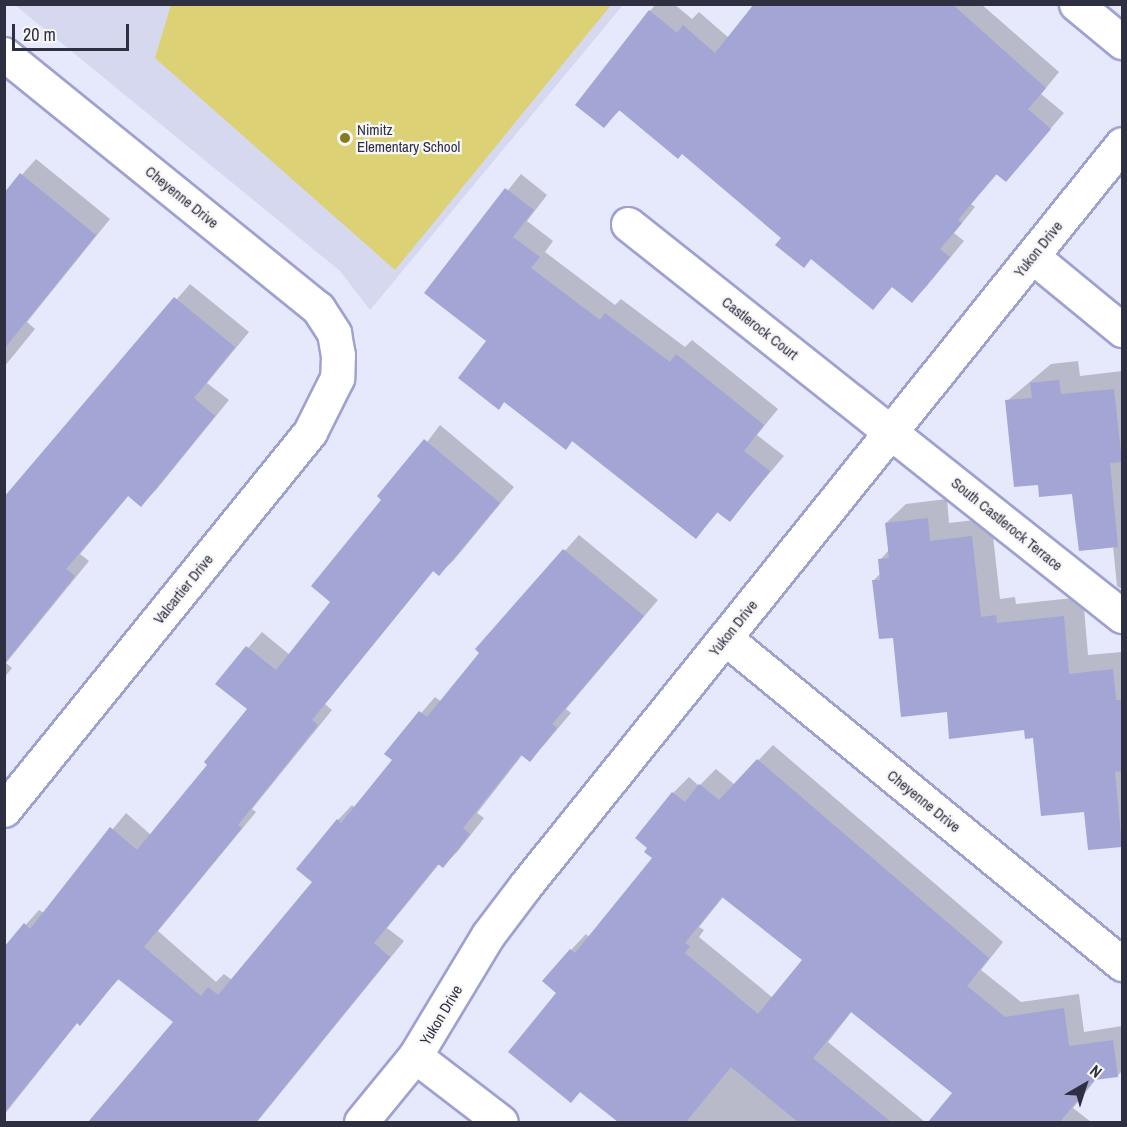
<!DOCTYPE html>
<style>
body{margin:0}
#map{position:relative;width:1127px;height:1127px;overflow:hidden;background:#e6e8fc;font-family:"Archivo Narrow",sans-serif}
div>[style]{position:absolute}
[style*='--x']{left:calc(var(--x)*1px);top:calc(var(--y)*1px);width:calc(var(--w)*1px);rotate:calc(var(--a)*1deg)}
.built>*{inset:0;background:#d6d8ef}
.green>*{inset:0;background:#dcd174}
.shadow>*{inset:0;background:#0003}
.building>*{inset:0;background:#a3a5d4}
.roads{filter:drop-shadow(2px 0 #9fa1d0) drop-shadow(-2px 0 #9fa1d0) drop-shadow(0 2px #9fa1d0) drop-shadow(0 -2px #9fa1d0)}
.minor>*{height:33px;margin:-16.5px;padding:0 16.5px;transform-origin:16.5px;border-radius:16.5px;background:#fff}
.dots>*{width:16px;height:16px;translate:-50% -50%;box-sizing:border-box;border:3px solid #f7f7f7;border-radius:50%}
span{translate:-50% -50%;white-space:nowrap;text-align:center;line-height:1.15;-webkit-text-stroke:4.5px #f7f7f7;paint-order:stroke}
.poi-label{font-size:15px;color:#2f2f42}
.left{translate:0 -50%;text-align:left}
.street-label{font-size:15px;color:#2f2f42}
.frame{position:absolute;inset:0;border:6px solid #2f2f42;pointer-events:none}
.north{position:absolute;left:1055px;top:1055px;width:60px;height:60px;-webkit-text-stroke:4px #f7f7f7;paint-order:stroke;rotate:39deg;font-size:16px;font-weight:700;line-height:24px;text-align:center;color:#2f2f42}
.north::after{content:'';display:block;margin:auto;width:21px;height:27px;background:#2f2f42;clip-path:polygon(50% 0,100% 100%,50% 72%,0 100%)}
.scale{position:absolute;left:12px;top:24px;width:117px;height:27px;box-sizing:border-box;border:3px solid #2f2f42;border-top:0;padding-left:8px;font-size:18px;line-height:21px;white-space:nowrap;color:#2f2f42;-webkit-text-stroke:4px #f7f7f7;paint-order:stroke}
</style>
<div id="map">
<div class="built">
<i style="clip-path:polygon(15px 5px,623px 5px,370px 310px,340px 271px)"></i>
</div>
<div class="green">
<i style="clip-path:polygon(171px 5px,171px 4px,611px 5px,395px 270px,155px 58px)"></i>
</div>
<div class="shadow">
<i style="clip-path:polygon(656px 4px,674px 4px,692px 19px,699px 12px,729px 38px,758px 4px,981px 4px,1059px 72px,1041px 94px,1064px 113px,1006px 180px,998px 173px,971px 204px,975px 207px,954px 233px,964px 241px,926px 287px,912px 301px,893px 286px,872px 308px,682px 153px,620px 110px,604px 126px,650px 11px)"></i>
<i style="clip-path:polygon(36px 159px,110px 219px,27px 322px,35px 329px,4px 367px,4px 195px)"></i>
<i style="clip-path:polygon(521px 174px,547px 195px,527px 221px,553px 241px,545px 252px,615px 305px,621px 299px,685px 347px,692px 340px,778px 409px,757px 435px,784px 456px,730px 520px,719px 511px,696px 537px,573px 440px,566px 448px,505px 401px,499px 408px,488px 341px,426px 293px)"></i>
<i style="clip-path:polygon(190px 284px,249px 332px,207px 383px,229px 400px,156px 490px,141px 505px,129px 495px,80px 554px,89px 561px,6px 663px,12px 668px,4px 678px,4px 500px)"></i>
<i style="clip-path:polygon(1078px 361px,1080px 376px,1122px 371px,1122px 589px,1117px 586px,1113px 546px,1074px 492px,1039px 483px,1007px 401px,1051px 364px)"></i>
<i style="clip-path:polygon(440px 425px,514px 487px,454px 560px,439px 574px,434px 570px,325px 704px,332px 710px,252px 809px,256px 812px,158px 931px,216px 982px,224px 974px,232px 980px,314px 882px,338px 820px,352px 805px,355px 808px,394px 760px,386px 754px,435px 697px,442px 702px,482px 653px,477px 649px,579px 535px,658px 600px,566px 709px,571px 713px,544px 745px,530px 760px,523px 754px,477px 813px,484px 818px,458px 851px,443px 866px,440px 863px,387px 928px,404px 941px,257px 1122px,92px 1122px,175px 1022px,120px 978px,78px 1022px,4px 1115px,4px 949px,39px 910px,44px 913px,126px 813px,151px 835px,210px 765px,249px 708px,217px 684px,262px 632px,290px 655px,332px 602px,384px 499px)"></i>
<i style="clip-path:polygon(947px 499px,949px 523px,991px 518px,1000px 599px,1015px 597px,1016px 604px,1083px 597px,1088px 655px,1122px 652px,1122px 846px,1090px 849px,1086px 810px,1034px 737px,1025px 729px,948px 711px,894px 636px,873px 581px,881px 573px,880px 560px,889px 550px,886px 523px,906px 504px)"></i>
<i style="clip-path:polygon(evenodd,773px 745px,1003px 942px,981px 970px,1021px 1002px,1079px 994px,1084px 1032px,1122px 1026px,1122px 1071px,1117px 1076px,1097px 1078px,1073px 1108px,1091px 1122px,929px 1122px,953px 1093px,852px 1011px,828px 1042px,925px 1122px,620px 1122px,581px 1091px,571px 1101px,559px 993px,571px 950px,586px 934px,589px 937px,654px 858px,649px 848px,637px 838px,673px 793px,689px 777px,699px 786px,716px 769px,735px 785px,773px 745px,724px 896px,804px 960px,773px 998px,699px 937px,704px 930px,699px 927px,724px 896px)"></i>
</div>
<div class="building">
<i style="clip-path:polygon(754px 4px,952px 4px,1046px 88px,1028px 109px,1051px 129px,1006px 182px,996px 174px,958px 220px,962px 223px,940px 249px,950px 257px,912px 303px,892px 287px,873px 310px,811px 259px,804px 268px,775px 245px,781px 238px,682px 154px,678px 159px,619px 110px,604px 128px,575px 105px,649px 10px,677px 33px,683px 25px,715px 53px)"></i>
<i style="clip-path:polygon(20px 173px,96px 235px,4px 349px,4px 193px)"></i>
<i style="clip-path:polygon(505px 188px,534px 210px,513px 237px,540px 257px,531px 268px,600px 320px,605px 313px,670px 362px,676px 354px,764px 425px,744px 451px,770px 471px,730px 522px,717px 512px,696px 539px,572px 441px,566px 450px,504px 402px,499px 410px,458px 378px,486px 341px,424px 293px)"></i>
<i style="clip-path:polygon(174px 297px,235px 347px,194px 398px,215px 416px,141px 507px,128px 496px,66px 569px,75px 576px,4px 664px,4px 497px)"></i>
<i style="clip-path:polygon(1059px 380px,1061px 394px,1114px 389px,1122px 462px,1110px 463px,1118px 547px,1079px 551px,1072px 494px,1039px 497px,1038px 485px,1014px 487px,1005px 400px,1032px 398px,1030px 383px)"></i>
<i style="clip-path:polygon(424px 439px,500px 503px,439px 576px,433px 571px,312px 720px,318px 725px,238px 825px,242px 828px,144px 947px,201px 996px,208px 987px,218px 995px,312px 882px,296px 869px,337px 819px,341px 823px,392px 760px,384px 754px,419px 711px,427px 717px,479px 653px,475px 649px,563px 549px,644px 616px,552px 724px,557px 728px,530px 762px,521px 755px,463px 828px,470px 834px,443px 868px,438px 864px,374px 943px,390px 957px,256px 1122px,88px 1122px,173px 1022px,118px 979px,80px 1026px,77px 1023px,4px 1113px,4px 947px,24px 923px,30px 929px,110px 827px,137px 850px,207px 765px,204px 762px,247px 709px,215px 684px,246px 646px,276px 670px,330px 602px,311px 586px,381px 500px,377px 496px)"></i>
<i style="clip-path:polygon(928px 518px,930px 541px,972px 536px,981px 617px,996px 615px,997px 623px,1064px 616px,1069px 674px,1113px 669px,1116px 700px,1122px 700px,1122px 771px,1115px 772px,1122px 847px,1088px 850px,1084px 812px,1041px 816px,1033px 738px,1025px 739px,1024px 730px,949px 739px,947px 712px,901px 717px,893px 638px,879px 639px,872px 580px,880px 580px,878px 559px,889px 558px,885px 523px)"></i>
<i style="clip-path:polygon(evenodd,757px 759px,989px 958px,967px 986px,1005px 1017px,1064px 1008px,1069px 1046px,1113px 1040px,1118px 1077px,1094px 1080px,1060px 1122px,928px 1122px,952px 1093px,851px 1012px,813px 1058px,891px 1122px,798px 1122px,731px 1067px,686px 1122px,618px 1122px,580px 1092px,571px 1103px,508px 1052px,556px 993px,542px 981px,570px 949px,575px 953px,652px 858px,644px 852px,647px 848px,635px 838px,672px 792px,685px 802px,699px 784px,719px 800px,757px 759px,722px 897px,802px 960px,758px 1014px,685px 953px,690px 946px,685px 943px,722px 897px)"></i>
</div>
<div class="roads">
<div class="minor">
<i style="--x:1076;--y:4;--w:60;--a:39.6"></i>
<i style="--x:4;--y:54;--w:404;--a:39"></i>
<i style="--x:318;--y:308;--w:30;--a:57"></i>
<i style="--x:334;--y:333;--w:22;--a:80"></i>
<i style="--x:338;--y:355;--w:23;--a:92"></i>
<i style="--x:337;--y:378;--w:60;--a:116.6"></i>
<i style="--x:310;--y:432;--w:486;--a:129"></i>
<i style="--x:628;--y:224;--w:631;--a:38.43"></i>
<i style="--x:1032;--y:256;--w:117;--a:39.4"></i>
<i style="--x:725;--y:638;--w:514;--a:39.39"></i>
<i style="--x:415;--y:1056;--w:108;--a:37.5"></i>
<i style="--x:361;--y:1122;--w:85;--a:-50.7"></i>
<i style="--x:415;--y:1056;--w:141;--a:-58.9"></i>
<i style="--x:488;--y:935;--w:61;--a:-52.9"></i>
<i style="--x:525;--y:886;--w:952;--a:-51.18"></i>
</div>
</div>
<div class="dots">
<i style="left:345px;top:138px;background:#847a1f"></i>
</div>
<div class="poi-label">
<span class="left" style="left:357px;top:138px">Nimitz<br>Elementary School</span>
</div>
<div class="street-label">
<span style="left:182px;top:197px;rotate:39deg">Cheyenne Drive</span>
<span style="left:1038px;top:249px;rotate:-51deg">Yukon Drive</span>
<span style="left:760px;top:328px;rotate:38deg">Castlerock Court</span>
<span style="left:1007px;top:524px;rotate:39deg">South Castlerock Terrace</span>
<span style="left:183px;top:589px;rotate:-51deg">Valcartier Drive</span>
<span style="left:733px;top:628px;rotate:-51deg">Yukon Drive</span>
<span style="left:924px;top:801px;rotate:39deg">Cheyenne Drive</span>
<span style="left:441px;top:1015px;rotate:-59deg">Yukon Drive</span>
</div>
<div class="frame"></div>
<div class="north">N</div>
<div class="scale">20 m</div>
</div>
